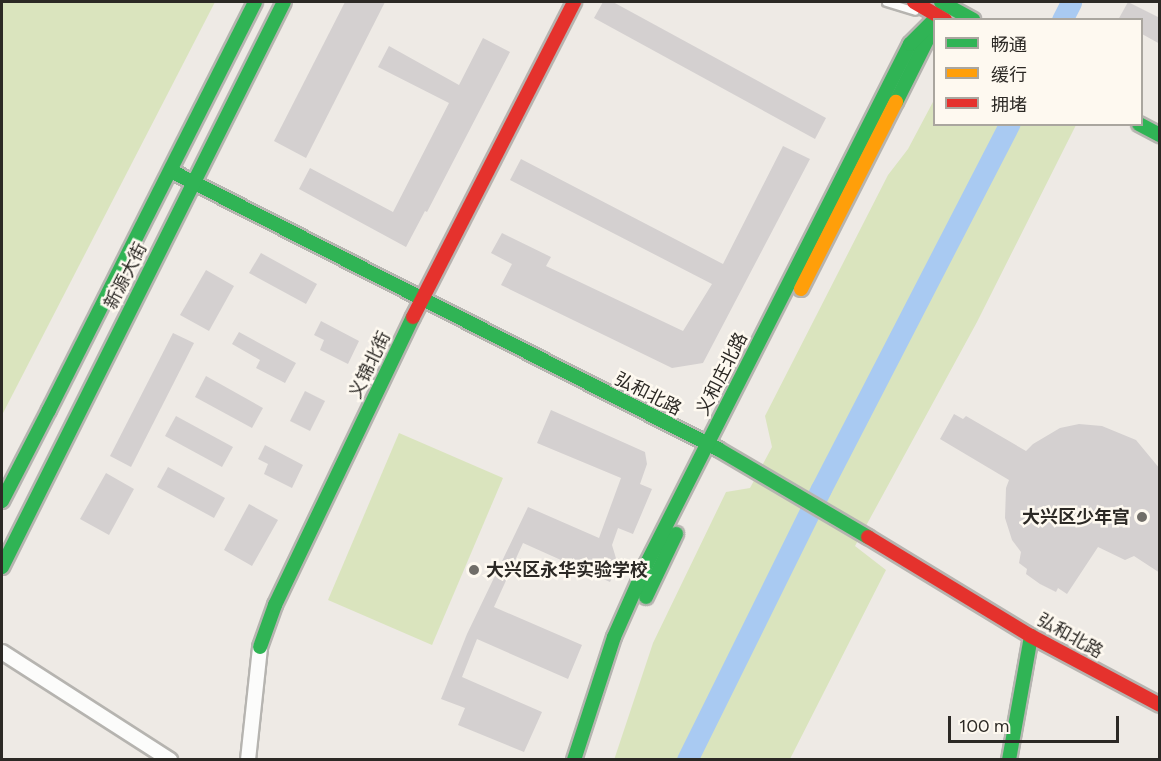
<!DOCTYPE html>
<meta charset="utf-8">
<style>
body{margin:0}
#map{position:relative;width:1161px;height:761px;overflow:hidden;background:#eeeae5;font-family:Figtree,"Noto Sans SC",sans-serif}
div>[style]{position:absolute}
[style*='--x']{left:calc(var(--x)*1px);top:calc(var(--y)*1px);width:calc(var(--w)*1px);rotate:calc(var(--a)*1deg)}
.green>*{inset:0;background:#dae4be}
.river>*{height:21px;margin:-10.5px;padding:0 10.5px;transform-origin:10.5px;border-radius:10.5px;background:#a9caf2}
.building>*{inset:0;background:#d4d0d0}
.roads{filter:drop-shadow(2px 0 #b6b4b0) drop-shadow(-2px 0 #b6b4b0) drop-shadow(0 2px #b6b4b0) drop-shadow(0 -2px #b6b4b0)}
.lane>*{height:7px;margin:-3.5px;padding:0 3.5px;transform-origin:3.5px;border-radius:3.5px;background:#fcfcfb}
.street>*{height:14px;margin:-7px;padding:0 7px;transform-origin:7px;border-radius:7px;background:#fcfcfb}
.fast>*{height:14px;margin:-7px;padding:0 7px;transform-origin:7px;border-radius:7px;background:#30b455}
.slow>*{height:14px;margin:-7px;padding:0 7px;transform-origin:7px;border-radius:7px;background:#ff9f0a}
.jam>*{height:14px;margin:-7px;padding:0 7px;transform-origin:7px;border-radius:7px;background:#e5322d}
.dots>*{width:16px;height:16px;translate:-50% -50%;box-sizing:border-box;border:3px solid #fef9f0;border-radius:50%}
span{translate:-50% -50%;white-space:nowrap;text-align:center;line-height:1.15;-webkit-text-stroke:5px #fef9f0;paint-order:stroke}
.street-label{font-size:18px;color:#2c2925}
.poi-label{font-size:18px;color:#2c2925;font-weight:700}
.right{translate:-100% -50%;text-align:right}
.left{translate:0 -50%;text-align:left}
.frame{position:absolute;inset:0;border:3px solid #2c2925;pointer-events:none}
.legend{position:absolute;left:933px;top:18px;width:210px;height:108px;box-sizing:border-box;background:#fef9f0;border:2px solid #aaa69f;margin:0;padding:8px 10px;list-style:none;font-size:18px;color:#2c2925}
.legend li{display:flex;align-items:center;gap:12px;height:30px}
.legend b{width:30px;border:2px solid #aaa69f}
.scale{position:absolute;left:948px;top:716px;width:171px;height:27px;box-sizing:border-box;border:3px solid #2c2925;border-top:0;padding-left:8px;font-size:18px;line-height:21px;white-space:nowrap;color:#2c2925;-webkit-text-stroke:4px #fef9f0;paint-order:stroke}
</style>
<div id="map">
<div class="green">
<i style="clip-path:polygon(2px 2px,215px 2px,2px 415px)"></i>
<i style="clip-path:polygon(934px 100px,934px 124px,1076px 125px,977px 322px,855px 546px,886px 570px,790px 759px,614px 760px,653px 643px,726px 492px,750px 488px,772px 447px,765px 416px,888px 175px,908px 149px)"></i>
<i style="clip-path:polygon(399px 433px,503px 478px,432px 645px,328px 600px)"></i>
</div>
<div class="river">
<i style="--x:1062;--y:20;--w:20;--a:-63"></i>
<i style="--x:687;--y:760;--w:302;--a:-63.7"></i>
<i style="--x:821;--y:489;--w:411;--a:-62.7"></i>
</div>
<div class="building">
<i style="clip-path:polygon(345px 2px,385px 2px,306px 158px,274px 141px)"></i>
<i style="clip-path:polygon(603px 2px,613px 2px,826px 118px,815px 139px,594px 18px)"></i>
<i style="clip-path:polygon(1128px 2px,1160px 18px,1160px 44px,1142px 34px,1142px 20px,1118px 20px)"></i>
<i style="clip-path:polygon(483px 38px,510px 52px,427px 212px,425px 211px,406px 247px,299px 189px,310px 168px,393px 212px,449px 103px,378px 67px,389px 46px,459px 85px)"></i>
<i style="clip-path:polygon(783px 146px,810px 159px,703px 363px,672px 368px,501px 285px,512px 264px,491px 253px,502px 233px,551px 257px,546px 266px,683px 331px,712px 284px,510px 180px,521px 159px,723px 264px)"></i>
<i style="clip-path:polygon(261px 253px,317px 284px,306px 304px,249px 273px)"></i>
<i style="clip-path:polygon(206px 270px,234px 286px,209px 331px,180px 315px)"></i>
<i style="clip-path:polygon(321px 321px,359px 341px,348px 364px,320px 350px,324px 340px,314px 335px)"></i>
<i style="clip-path:polygon(239px 332px,296px 363px,285px 383px,256px 368px,260px 360px,232px 344px)"></i>
<i style="clip-path:polygon(173px 333px,194px 343px,131px 467px,110px 456px)"></i>
<i style="clip-path:polygon(206px 376px,263px 408px,252px 428px,195px 397px)"></i>
<i style="clip-path:polygon(305px 391px,325px 401px,310px 431px,290px 421px)"></i>
<i style="clip-path:polygon(551px 410px,645px 452px,647px 464px,640px 484px,652px 489px,633px 534px,618px 528px,612px 545px,618px 565px,610px 582px,523px 543px,494px 607px,582px 645px,568px 679px,477px 639px,462px 677px,542px 712px,524px 752px,458px 725px,465px 708px,441px 699px,467px 634px,528px 507px,599px 538px,621px 478px,537px 443px)"></i>
<i style="clip-path:polygon(954px 414px,963px 419px,966px 416px,1026px 451px,1033px 444px,1060px 428px,1079px 424px,1102px 426px,1136px 440px,1160px 469px,1160px 573px,1134px 556px,1125px 560px,1098px 547px,1067px 594px,1058px 588px,1056px 592px,1040px 584px,1026px 574px,1027px 569px,1019px 563px,1021px 552px,1012px 540px,1005px 518px,1006px 488px,1009px 480px,940px 439px)"></i>
<i style="clip-path:polygon(176px 416px,233px 447px,222px 467px,165px 436px)"></i>
<i style="clip-path:polygon(265px 445px,303px 465px,292px 488px,264px 474px,268px 464px,258px 459px)"></i>
<i style="clip-path:polygon(168px 467px,225px 498px,214px 518px,157px 487px)"></i>
<i style="clip-path:polygon(106px 473px,134px 489px,109px 535px,80px 519px)"></i>
<i style="clip-path:polygon(249px 504px,278px 520px,252px 566px,224px 550px)"></i>
</div>
<div class="roads">
<div class="lane">
<i style="--x:886;--y:2;--w:30;--a:17"></i>
</div>
<div class="street">
<i style="--x:2;--y:652;--w:200;--a:32.7"></i>
<i style="--x:248;--y:760;--w:114;--a:-83.9"></i>
</div>
<div class="fast">
<i style="--x:941;--y:2;--w:37;--a:29"></i>
<i style="--x:896;--y:102;--w:85;--a:-63.4"></i>
<i style="--x:1139;--y:124;--w:24;--a:28"></i>
<i style="--x:171;--y:171;--w:614;--a:26.94"></i>
<i style="--x:718;--y:449;--w:174;--a:30.4"></i>
<i style="--x:49;--y:410;--w:457;--a:-63.2"></i>
<i style="--x:2;--y:501;--w:102;--a:-62.7"></i>
<i style="--x:2;--y:567;--w:631;--a:-63.48"></i>
<i style="--x:646;--y:597;--w:70;--a:-64.5"></i>
<i style="--x:260;--y:647;--w:45;--a:-70.3"></i>
<i style="--x:275;--y:605;--w:319;--a:-64.4"></i>
<i style="--x:574;--y:760;--w:129;--a:-72"></i>
<i style="--x:614;--y:637;--w:81;--a:-66"></i>
<i style="--x:647;--y:563;--w:582;--a:-63.13"></i>
<i style="--x:910;--y:44;--w:34;--a:-45"></i>
<i style="--x:1009;--y:760;--w:126;--a:-79.9"></i>
</div>
<div class="slow">
<i style="--x:801;--y:289;--w:210;--a:-63.1"></i>
</div>
<div class="jam">
<i style="--x:914;--y:2;--w:36;--a:30"></i>
<i style="--x:413;--y:317;--w:354;--a:-62.9"></i>
<i style="--x:868;--y:537;--w:191;--a:31.3"></i>
<i style="--x:1031;--y:636;--w:146;--a:28.1"></i>
</div>
</div>
<div class="dots">
<i style="left:1142px;top:517px;background:#706d68"></i>
<i style="left:474px;top:570px;background:#706d68"></i>
</div>
<div class="street-label">
<span style="left:126px;top:276px;rotate:-63deg">新源大街</span>
<span style="left:370px;top:365px;rotate:-64deg">义锦北街</span>
<span style="left:722px;top:374px;rotate:-63deg">义和庄北路</span>
<span style="left:648px;top:394px;rotate:27deg">弘和北路</span>
<span style="left:1070px;top:636px;rotate:29deg">弘和北路</span>
</div>
<div class="poi-label">
<span class="right" style="left:1130px;top:517px">大兴区少年宫</span>
<span class="left" style="left:486px;top:570px">大兴区永华实验学校</span>
</div>
<div class="frame"></div>
<ul class="legend">
<li><b style="height:8px;background:#30b455"></b>畅通</li>
<li><b style="height:8px;background:#ff9f0a"></b>缓行</li>
<li><b style="height:8px;background:#e5322d"></b>拥堵</li>
</ul>
<div class="scale">100 m</div>
</div>
